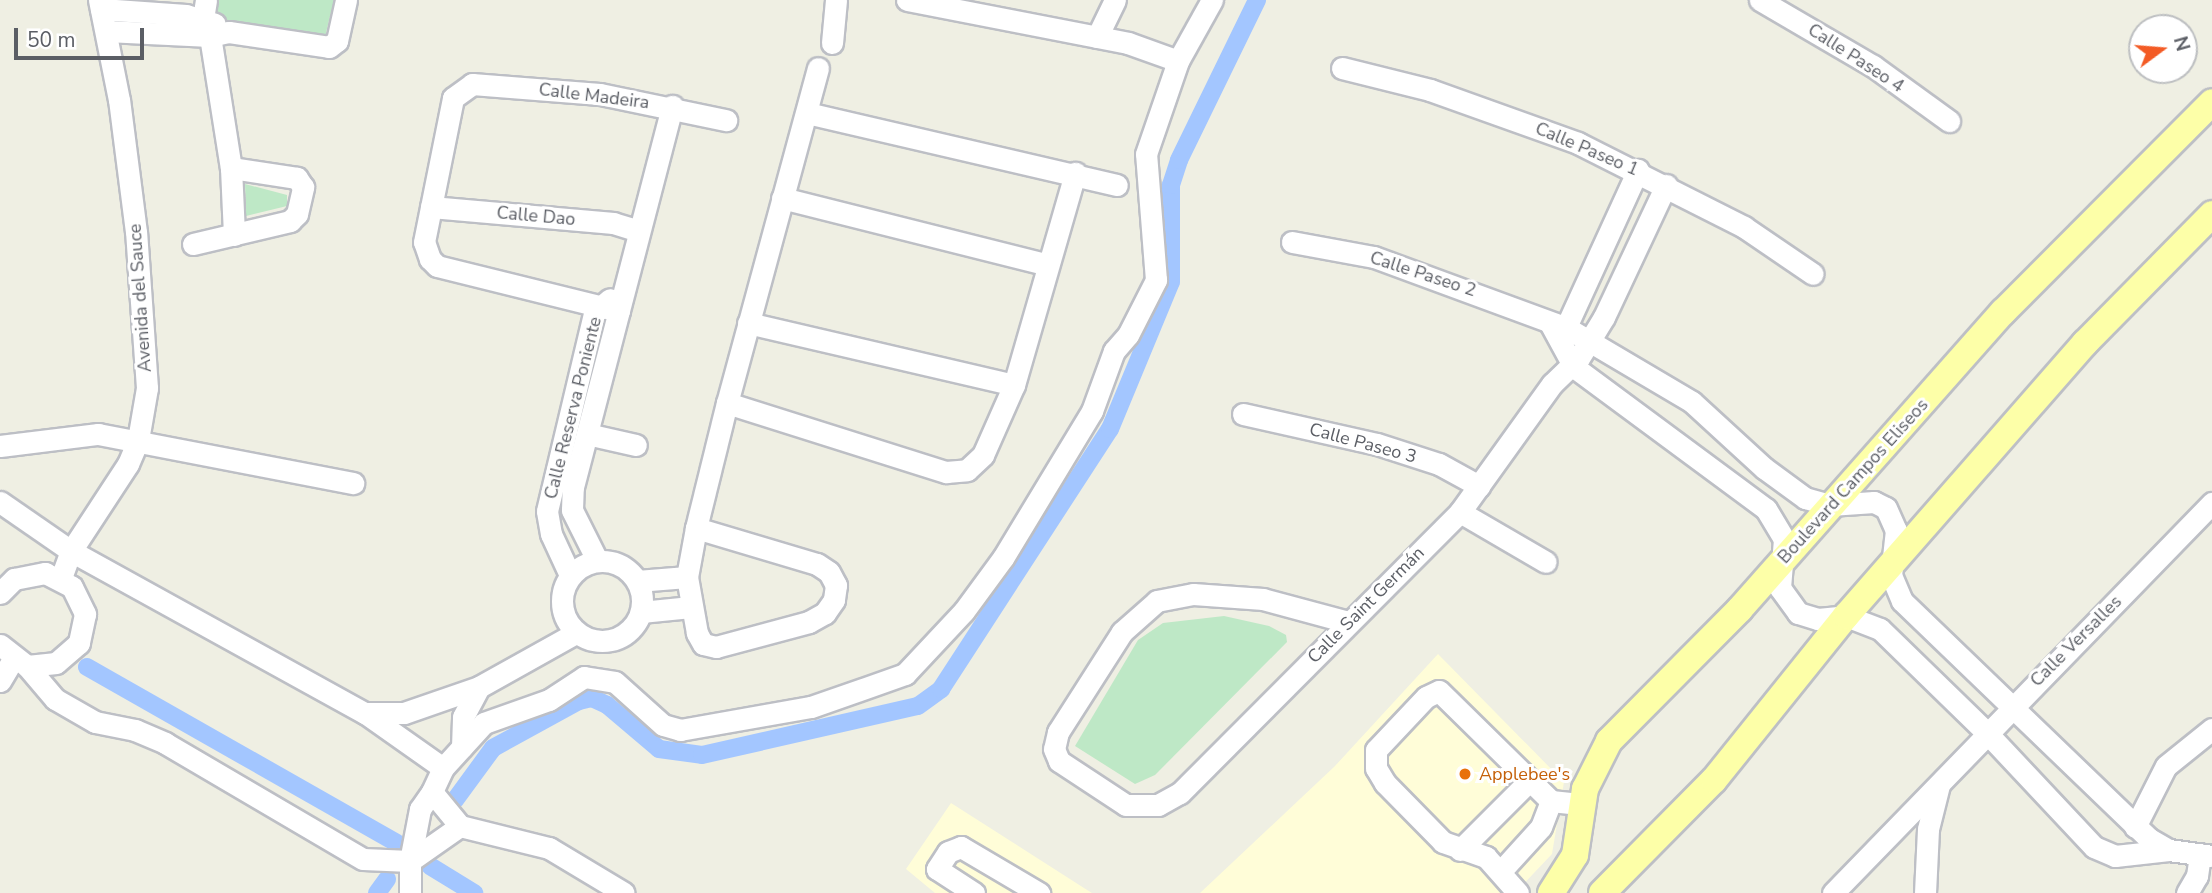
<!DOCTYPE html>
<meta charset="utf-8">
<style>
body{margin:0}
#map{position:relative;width:2212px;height:893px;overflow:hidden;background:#efefe3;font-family:"Nunito Sans",sans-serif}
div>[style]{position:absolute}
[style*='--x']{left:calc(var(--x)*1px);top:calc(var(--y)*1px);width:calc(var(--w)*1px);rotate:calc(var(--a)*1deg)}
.commercial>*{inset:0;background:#fffdd8}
.green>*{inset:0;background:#bee8c6}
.canal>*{height:18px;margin:-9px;padding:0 9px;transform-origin:9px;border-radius:9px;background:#a3c6ff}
.roads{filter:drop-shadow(2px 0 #bdbfc5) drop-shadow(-2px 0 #bdbfc5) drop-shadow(0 2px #bdbfc5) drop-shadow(0 -2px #bdbfc5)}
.minor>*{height:21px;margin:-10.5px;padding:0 10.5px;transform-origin:10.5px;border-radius:10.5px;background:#fff}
.minor>.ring{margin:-10.5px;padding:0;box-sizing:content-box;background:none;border:21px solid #fff;border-radius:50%}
.major>*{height:26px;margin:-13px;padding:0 13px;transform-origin:13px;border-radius:13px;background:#fdffa8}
.dots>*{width:19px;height:19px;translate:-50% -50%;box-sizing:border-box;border:4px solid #fff;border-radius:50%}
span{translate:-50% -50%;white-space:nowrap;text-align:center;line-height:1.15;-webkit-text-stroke:6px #fff;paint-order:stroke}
.street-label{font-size:18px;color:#5b5e65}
.food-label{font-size:18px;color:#c56008}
.left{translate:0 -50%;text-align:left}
.north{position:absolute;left:2128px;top:14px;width:70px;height:70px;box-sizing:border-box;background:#fff;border:2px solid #bdbfc1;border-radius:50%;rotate:74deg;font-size:19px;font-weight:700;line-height:28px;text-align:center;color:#5b5e65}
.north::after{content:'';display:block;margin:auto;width:24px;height:32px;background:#f35b25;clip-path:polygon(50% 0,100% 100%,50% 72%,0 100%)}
.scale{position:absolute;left:14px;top:28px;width:130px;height:32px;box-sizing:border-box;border:4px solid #5b5e65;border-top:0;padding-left:9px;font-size:21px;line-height:24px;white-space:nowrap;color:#5b5e65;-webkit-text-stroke:5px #fff;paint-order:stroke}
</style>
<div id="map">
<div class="commercial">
<i style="clip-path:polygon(1438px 654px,1564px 782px,1552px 854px,1515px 893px,1200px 893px,1335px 766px)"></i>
<i style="clip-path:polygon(951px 803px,1084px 888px,1092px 893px,935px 893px,906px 869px)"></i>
</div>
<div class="green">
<i style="clip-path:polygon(219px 0,334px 0,325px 37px,216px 18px)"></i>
<i style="clip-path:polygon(245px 184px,287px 195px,287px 206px,246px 216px)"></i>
<i style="clip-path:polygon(1224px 616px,1269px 626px,1286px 635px,1287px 642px,1155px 775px,1135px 784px,1075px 746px,1138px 640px,1163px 623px)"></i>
</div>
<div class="canal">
<i style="--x:87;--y:667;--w:356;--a:29.6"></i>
<i style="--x:455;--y:800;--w:64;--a:-53.8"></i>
<i style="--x:493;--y:748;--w:98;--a:-28.7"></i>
<i style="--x:579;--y:701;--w:13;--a:-13"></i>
<i style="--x:592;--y:698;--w:17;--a:25"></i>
<i style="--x:607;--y:705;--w:68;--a:40.2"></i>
<i style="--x:659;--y:749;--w:43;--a:7.9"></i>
<i style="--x:702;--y:755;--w:221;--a:-12.8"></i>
<i style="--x:918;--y:706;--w:29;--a:-36"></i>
<i style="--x:941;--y:689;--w:310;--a:-57"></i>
<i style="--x:1110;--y:429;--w:159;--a:-67.5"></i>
<i style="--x:1171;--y:282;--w:97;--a:-90"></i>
<i style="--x:1171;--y:185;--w:26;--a:-72"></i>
<i style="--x:1179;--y:160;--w:178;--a:-64"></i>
<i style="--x:430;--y:866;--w:52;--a:31.5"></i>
<i style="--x:377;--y:893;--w:17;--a:-54"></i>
</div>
<div class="roads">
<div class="minor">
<i style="--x:206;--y:0;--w:18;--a:99"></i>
<i style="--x:203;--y:18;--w:19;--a:69"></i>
<i style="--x:210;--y:36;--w:134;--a:81"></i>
<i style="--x:231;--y:168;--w:67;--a:87.4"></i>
<i style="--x:907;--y:0;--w:225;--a:11"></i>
<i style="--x:1128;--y:43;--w:53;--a:19.8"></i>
<i style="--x:1760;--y:0;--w:131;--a:30.3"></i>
<i style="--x:1873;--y:66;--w:94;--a:35.9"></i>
<i style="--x:101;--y:9;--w:85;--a:4"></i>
<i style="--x:186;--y:15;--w:30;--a:17"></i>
<i style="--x:106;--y:31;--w:104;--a:2.8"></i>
<i style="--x:210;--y:36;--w:19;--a:-12"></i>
<i style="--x:229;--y:32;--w:101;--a:8.5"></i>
<i style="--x:329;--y:47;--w:10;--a:-37"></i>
<i style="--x:337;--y:41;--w:42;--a:-77.6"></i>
<i style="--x:1097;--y:37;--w:41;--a:-64.1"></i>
<i style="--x:832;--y:43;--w:43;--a:-84.7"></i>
<i style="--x:1342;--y:68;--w:91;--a:14"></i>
<i style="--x:1430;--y:90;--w:157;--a:19.7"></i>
<i style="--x:1578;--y:143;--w:186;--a:26.8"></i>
<i style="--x:1744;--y:227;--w:83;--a:34.3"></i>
<i style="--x:807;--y:113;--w:318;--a:13.1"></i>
<i style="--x:782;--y:198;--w:274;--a:14.1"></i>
<i style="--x:431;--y:207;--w:183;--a:5"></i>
<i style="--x:613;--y:223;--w:27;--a:17"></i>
<i style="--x:1292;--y:242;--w:83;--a:10.4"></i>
<i style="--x:1374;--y:257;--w:206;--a:20.2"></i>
<i style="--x:1567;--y:328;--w:145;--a:30.6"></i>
<i style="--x:1692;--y:402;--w:98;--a:42.5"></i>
<i style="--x:1764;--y:468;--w:51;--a:36.2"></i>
<i style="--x:1805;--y:498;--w:26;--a:16"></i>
<i style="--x:1830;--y:505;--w:44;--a:-3.9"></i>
<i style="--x:1874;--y:502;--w:13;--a:27"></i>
<i style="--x:1886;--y:508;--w:24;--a:66"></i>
<i style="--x:1896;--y:530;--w:45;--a:96.3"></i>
<i style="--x:1891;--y:575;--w:28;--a:67"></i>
<i style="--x:1902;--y:601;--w:342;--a:43.9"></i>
<i style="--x:2148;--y:838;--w:24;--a:30"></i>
<i style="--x:2169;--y:850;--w:43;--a:7.9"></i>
<i style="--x:193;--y:244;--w:100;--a:-13.3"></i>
<i style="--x:290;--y:221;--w:10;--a:-45"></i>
<i style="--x:297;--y:214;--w:28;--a:-77"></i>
<i style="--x:303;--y:187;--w:11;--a:-124"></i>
<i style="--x:297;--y:178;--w:67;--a:-171.4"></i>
<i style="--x:619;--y:311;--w:187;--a:-166.1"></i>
<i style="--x:437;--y:266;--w:10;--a:-135"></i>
<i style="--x:430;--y:259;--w:18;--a:-109"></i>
<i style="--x:424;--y:242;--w:147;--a:-78.6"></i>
<i style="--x:453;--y:98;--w:24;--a:-36"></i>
<i style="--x:472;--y:84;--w:128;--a:4.5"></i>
<i style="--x:600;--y:94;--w:129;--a:11.7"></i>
<i style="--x:748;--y:323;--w:273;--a:13.1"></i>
<i style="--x:1550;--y:323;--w:50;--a:61.4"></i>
<i style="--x:1574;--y:367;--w:239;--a:36.5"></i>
<i style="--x:1766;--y:509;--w:35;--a:59"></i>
<i style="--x:1784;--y:539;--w:49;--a:94.7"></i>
<i style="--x:1780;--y:588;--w:31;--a:54"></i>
<i style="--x:1798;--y:613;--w:21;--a:17"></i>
<i style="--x:1818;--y:619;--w:28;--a:-6"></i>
<i style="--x:1846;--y:616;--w:36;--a:21"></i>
<i style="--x:1880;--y:629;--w:149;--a:44.2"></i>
<i style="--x:1987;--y:733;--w:156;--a:46.8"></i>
<i style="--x:2094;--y:847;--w:23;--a:23"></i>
<i style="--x:2115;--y:856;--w:54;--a:-6.3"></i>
<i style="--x:1561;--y:338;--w:185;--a:-65.4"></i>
<i style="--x:727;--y:403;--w:230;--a:17.5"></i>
<i style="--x:946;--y:472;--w:21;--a:-5"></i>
<i style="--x:967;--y:470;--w:22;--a:-43"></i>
<i style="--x:983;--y:455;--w:77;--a:-66.1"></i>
<i style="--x:1014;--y:385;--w:221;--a:-73.9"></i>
<i style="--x:1243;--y:414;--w:137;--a:12.6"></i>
<i style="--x:1377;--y:444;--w:65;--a:17.9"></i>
<i style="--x:1439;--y:464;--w:46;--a:28.8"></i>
<i style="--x:587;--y:434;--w:50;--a:12.7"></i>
<i style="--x:0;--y:446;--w:99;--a:-7"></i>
<i style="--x:98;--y:434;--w:260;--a:10.9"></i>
<i style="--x:0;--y:502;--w:86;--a:34.6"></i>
<i style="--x:71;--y:551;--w:336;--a:28.9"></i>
<i style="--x:365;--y:713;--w:95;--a:35.2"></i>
<i style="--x:443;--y:768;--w:61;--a:-47.7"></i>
<i style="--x:484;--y:723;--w:69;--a:-19.5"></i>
<i style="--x:549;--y:700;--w:42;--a:-33.3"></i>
<i style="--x:584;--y:677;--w:31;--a:9"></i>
<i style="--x:615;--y:682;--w:64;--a:41.9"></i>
<i style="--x:663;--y:725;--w:18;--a:16"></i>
<i style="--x:680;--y:730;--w:133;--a:-10"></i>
<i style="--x:811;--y:707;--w:100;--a:-19.3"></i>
<i style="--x:905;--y:674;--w:86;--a:-46.9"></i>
<i style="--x:964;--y:611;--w:66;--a:-53.7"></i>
<i style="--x:1003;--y:558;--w:172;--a:-58.8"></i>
<i style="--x:1092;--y:411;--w:64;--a:-69.9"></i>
<i style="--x:1114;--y:351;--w:21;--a:-49"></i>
<i style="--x:1128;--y:335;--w:62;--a:-63"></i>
<i style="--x:1156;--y:280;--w:126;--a:-94.5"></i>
<i style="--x:1146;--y:154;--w:98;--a:-71"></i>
<i style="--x:1178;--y:61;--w:70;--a:-60.9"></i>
<i style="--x:1460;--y:512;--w:99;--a:30.2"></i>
<i style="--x:696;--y:528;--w:126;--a:16.6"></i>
<i style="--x:817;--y:564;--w:14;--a:34"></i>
<i style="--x:829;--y:572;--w:15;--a:62"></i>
<i style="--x:836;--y:585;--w:15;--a:98"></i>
<i style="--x:834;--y:600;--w:16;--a:125"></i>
<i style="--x:825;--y:613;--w:18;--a:151"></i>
<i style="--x:809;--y:622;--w:96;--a:165"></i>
<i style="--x:716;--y:647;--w:13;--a:-167"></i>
<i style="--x:703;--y:644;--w:13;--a:-119"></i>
<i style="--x:697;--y:633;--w:57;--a:-100.1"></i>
<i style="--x:687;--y:577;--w:50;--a:-79.6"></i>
<i style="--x:696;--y:528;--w:129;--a:-76.1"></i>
<i style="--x:727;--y:403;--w:347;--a:-74.8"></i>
<i style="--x:597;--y:560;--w:56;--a:-116.6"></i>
<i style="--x:572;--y:510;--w:23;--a:-88"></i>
<i style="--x:573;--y:487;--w:394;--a:-75.4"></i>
<i class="ring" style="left:562px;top:561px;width:59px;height:59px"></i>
<i style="--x:570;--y:575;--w:45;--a:-114.9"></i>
<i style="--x:551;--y:534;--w:23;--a:-100"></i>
<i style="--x:547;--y:511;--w:204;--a:-76.6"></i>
<i style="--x:594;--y:313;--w:21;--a:-41"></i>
<i style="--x:61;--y:578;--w:29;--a:-70"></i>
<i style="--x:71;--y:551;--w:104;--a:-56.8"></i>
<i style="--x:128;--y:464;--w:26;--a:-67"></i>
<i style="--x:138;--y:440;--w:53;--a:-80.2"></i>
<i style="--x:147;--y:388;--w:156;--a:-94"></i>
<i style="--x:136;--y:232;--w:133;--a:-97.3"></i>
<i style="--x:119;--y:100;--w:102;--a:-101.3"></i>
<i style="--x:637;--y:581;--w:50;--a:-4.6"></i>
<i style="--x:0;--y:593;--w:20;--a:-45"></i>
<i style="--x:14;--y:579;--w:32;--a:-11"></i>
<i style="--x:45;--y:573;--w:30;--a:27"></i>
<i style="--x:72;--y:587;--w:30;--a:64"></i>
<i style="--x:85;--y:614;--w:30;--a:102"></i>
<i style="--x:79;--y:643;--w:30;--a:139"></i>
<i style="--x:56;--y:663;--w:29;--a:174"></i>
<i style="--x:27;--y:666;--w:34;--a:-142"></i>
<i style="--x:641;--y:612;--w:50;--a:-5.7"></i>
<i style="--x:1348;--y:622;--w:88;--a:-164.9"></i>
<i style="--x:1263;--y:599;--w:70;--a:-175.9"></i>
<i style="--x:1193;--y:594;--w:37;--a:169"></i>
<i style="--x:1157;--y:601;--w:47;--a:138.5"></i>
<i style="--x:1122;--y:632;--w:119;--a:122.6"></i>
<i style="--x:1058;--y:732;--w:17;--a:103"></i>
<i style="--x:1054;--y:749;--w:13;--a:67"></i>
<i style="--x:1059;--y:761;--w:80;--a:33.3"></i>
<i style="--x:1126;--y:805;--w:32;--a:0"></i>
<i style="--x:1158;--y:805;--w:25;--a:-29"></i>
<i style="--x:1180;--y:793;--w:397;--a:-45.1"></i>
<i style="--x:1460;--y:512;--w:158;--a:-54.3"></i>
<i style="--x:1552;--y:384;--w:37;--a:-44"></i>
<i style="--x:1579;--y:358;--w:48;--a:-58.6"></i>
<i style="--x:1604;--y:317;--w:146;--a:-64.8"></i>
<i style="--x:27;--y:666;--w:43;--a:49.7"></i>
<i style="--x:55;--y:699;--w:46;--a:29.9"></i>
<i style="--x:95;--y:722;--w:41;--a:11.3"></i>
<i style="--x:135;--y:730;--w:33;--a:23"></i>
<i style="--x:165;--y:743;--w:229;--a:30.4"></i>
<i style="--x:363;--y:859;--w:47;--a:2.4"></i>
<i style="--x:410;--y:861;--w:61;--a:-35"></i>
<i style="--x:0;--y:681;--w:26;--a:-59"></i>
<i style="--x:365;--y:713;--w:39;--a:0"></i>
<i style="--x:404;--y:713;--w:79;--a:-19.1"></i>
<i style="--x:479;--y:687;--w:109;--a:-29.2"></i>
<i style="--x:462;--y:747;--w:30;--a:-88"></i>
<i style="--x:463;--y:717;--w:34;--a:-62"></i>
<i style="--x:443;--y:768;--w:26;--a:115"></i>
<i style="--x:432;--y:792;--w:44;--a:50.5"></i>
<i style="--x:460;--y:826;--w:92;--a:13.9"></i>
<i style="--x:549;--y:848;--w:87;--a:31"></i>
<i style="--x:2135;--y:827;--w:68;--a:-63.1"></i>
<i style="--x:2166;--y:766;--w:59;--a:-38.8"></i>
<i style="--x:1460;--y:850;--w:99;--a:-45"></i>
<i style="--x:1501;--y:871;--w:59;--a:-47.7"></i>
<i style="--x:1541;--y:827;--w:28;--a:-69"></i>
<i style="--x:410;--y:893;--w:32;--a:-90"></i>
<i style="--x:410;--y:861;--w:53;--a:-79.1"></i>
<i style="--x:420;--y:809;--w:21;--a:-55"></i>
<i style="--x:974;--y:893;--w:44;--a:-147"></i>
<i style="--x:937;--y:869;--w:20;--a:-57"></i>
<i style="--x:948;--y:852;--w:14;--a:-21"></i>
<i style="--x:961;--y:847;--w:91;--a:30.5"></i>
<i style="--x:1518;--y:893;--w:48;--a:-131.6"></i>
<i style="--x:1486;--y:857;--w:46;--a:-160.8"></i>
<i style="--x:1443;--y:842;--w:83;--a:-134.5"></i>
<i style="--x:1385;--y:783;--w:17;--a:-121"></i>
<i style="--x:1376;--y:768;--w:18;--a:-90"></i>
<i style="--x:1376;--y:750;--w:73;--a:-46.7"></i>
<i style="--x:1426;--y:697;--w:14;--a:-25"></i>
<i style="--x:1439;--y:691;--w:157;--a:44.5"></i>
<i style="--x:1551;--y:801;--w:31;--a:6"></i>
<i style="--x:1833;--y:893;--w:544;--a:-45.82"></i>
<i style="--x:1925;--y:893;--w:64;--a:-87.3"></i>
<i style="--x:1928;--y:829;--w:45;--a:-76"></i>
<i style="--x:2187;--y:893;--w:20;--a:-60"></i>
<i style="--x:2197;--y:876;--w:22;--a:-82"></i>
</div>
<div class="major">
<i style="--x:1551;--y:893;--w:45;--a:-57.7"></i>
<i style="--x:1575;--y:855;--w:67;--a:-81.4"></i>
<i style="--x:1585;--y:789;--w:54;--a:-63.4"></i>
<i style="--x:1609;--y:741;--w:186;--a:-45.2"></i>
<i style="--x:1740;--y:609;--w:397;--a:-48.5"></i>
<i style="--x:2003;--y:312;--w:296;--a:-45.1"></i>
<i style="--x:1602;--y:893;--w:159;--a:-45.3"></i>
<i style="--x:1714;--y:780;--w:211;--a:-51.2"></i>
<i style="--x:1846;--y:616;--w:363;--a:-48.8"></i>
<i style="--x:2085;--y:343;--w:181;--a:-45.4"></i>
</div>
</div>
<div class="dots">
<i style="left:1465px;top:774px;background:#e8710a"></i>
</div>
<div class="street-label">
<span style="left:1856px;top:58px;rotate:33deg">Calle Paseo 4</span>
<span style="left:594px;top:96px;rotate:7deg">Calle Madeira</span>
<span style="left:1587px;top:149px;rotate:23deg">Calle Paseo 1</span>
<span style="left:536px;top:216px;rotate:5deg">Calle Dao</span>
<span style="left:1423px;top:274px;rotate:18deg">Calle Paseo 2</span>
<span style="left:140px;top:298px;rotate:-94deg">Avenida del Sauce</span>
<span style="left:573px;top:408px;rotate:-76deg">Calle Reserva Poniente</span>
<span style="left:1363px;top:443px;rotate:15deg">Calle Paseo 3</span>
<span style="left:1853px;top:481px;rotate:-48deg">Boulevard Campos Eliseos</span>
<span style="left:1366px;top:605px;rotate:-45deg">Calle Saint Germán</span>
<span style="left:2076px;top:641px;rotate:-45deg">Calle Versalles</span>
</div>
<div class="food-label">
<span class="left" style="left:1479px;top:774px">Applebee's</span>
</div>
<div class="north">N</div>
<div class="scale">50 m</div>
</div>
